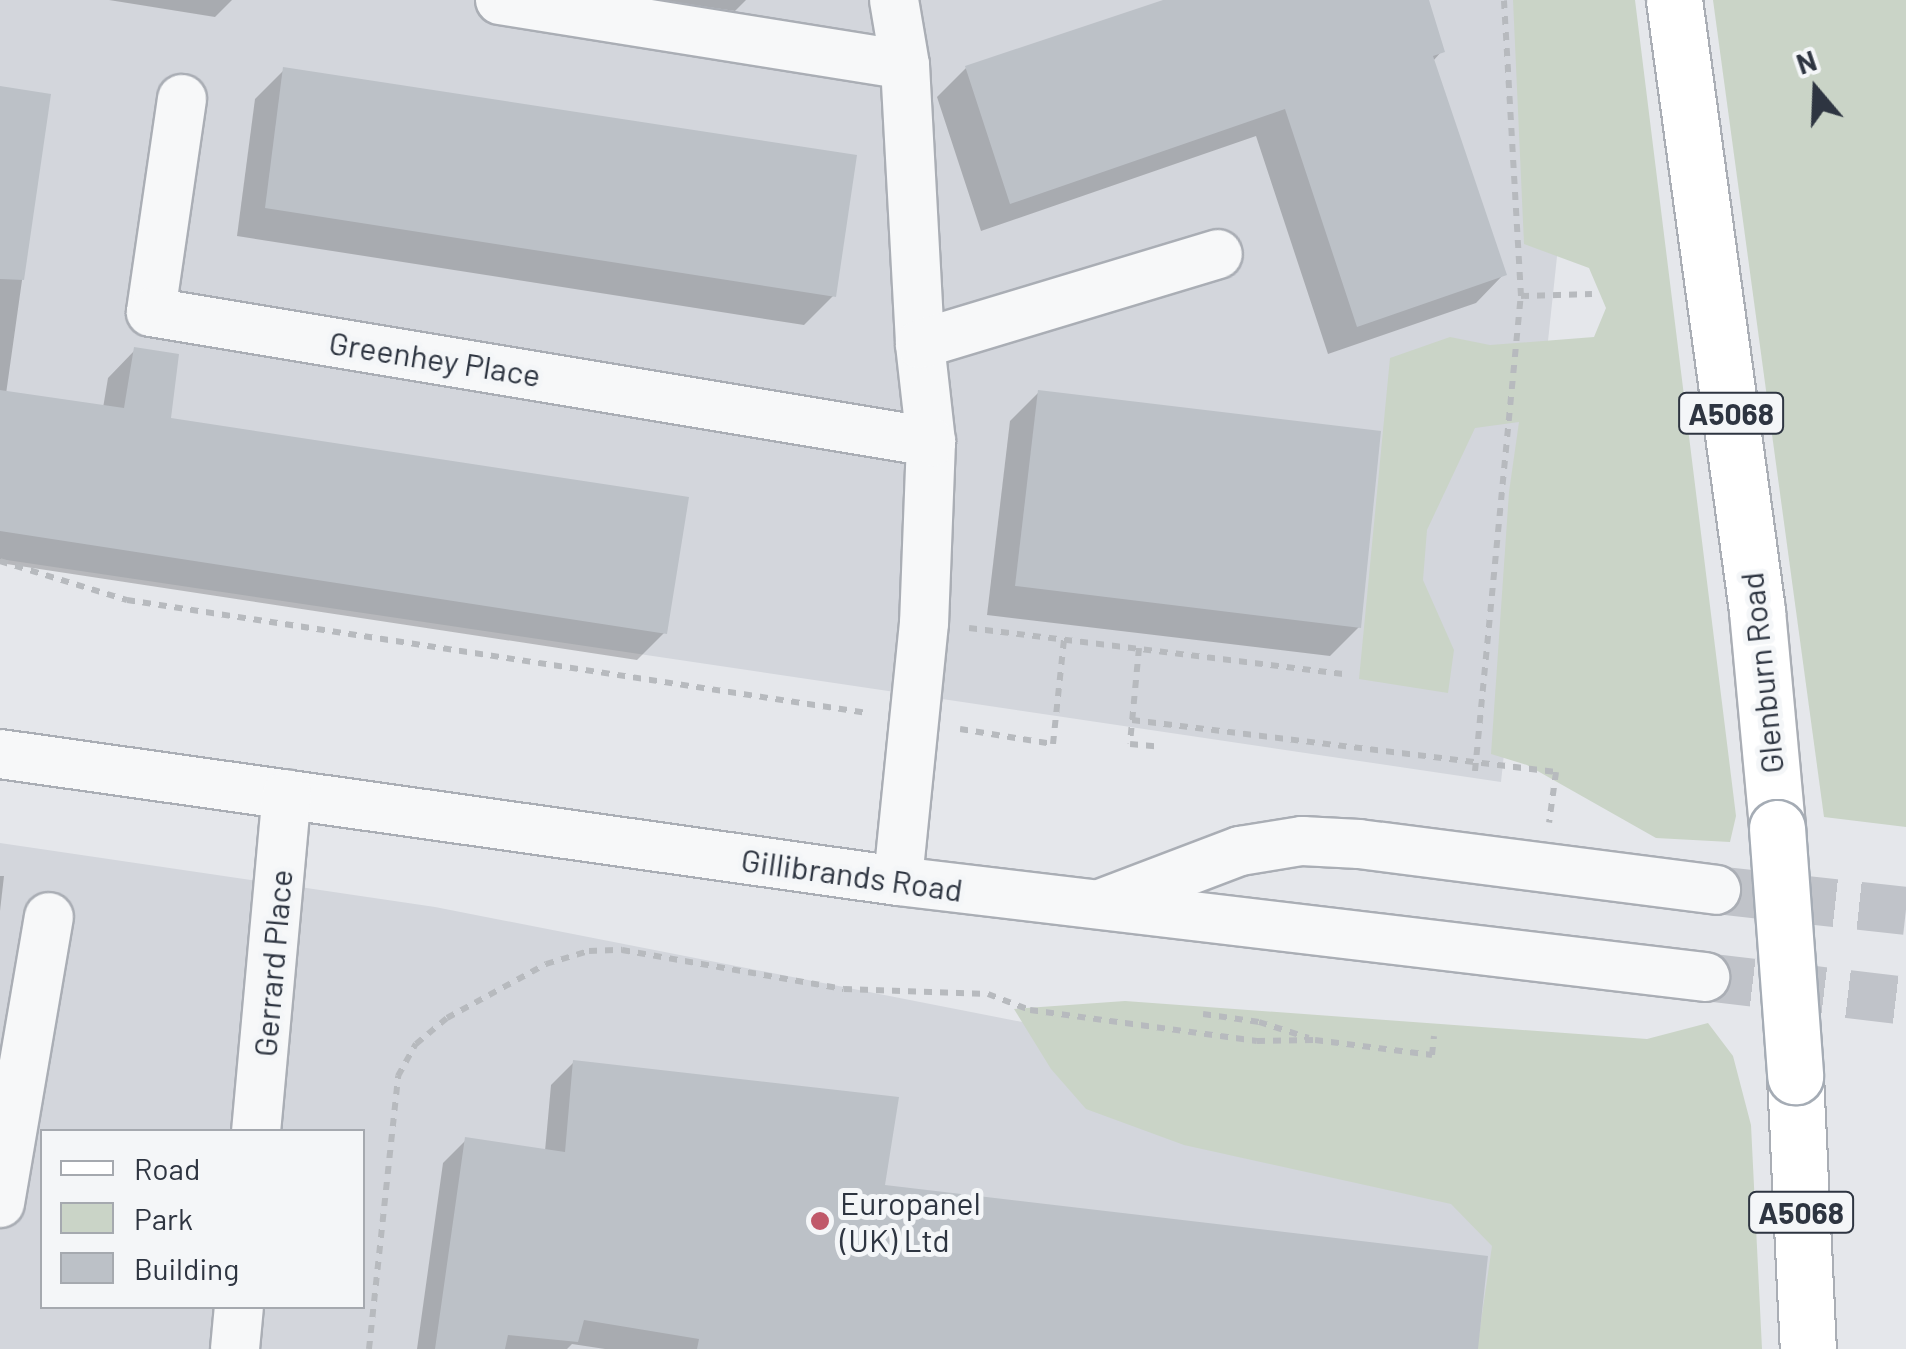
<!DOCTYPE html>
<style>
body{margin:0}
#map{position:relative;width:1906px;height:1349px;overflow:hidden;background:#e5e7eb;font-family:Barlow,sans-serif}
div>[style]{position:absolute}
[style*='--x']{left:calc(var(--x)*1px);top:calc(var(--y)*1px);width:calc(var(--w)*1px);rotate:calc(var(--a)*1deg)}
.built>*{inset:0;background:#d3d6dc}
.green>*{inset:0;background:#cad4c7}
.shadow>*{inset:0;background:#0003}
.building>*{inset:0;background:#bcc1c7}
.minor-tunnel>*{height:48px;margin-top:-24px;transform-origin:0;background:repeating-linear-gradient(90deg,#c0c3c9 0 48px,transparent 0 72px)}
.path>*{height:6px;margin-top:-3px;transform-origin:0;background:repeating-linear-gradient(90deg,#b7babe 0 8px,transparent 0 16px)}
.roads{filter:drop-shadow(2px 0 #aaaeb5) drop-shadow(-2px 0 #aaaeb5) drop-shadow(0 2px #aaaeb5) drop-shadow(0 -2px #aaaeb5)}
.minor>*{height:48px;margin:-24px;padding:0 24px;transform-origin:24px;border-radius:24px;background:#f7f8f9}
.major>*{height:55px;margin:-27.5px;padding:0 27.5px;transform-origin:27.5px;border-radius:27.5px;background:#fff}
.bridges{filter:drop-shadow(2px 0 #a5acb5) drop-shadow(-2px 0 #a5acb5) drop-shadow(0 2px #a5acb5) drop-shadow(0 -2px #a5acb5)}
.major-bridge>*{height:55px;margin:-27.5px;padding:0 27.5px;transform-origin:27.5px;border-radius:27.5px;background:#fff}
.dots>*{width:28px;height:28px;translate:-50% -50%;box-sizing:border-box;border:5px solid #f4f6f8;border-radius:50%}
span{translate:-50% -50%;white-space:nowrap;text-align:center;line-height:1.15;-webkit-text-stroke:10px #f4f6f8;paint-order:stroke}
.shield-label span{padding:2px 8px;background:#f4f6f8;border:2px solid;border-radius:8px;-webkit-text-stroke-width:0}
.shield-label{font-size:30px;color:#2e3541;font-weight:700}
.street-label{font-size:32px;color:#2e3541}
.poi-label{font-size:32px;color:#2e3541}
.left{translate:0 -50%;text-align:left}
.legend{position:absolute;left:40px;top:1129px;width:325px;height:180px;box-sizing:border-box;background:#f4f6f8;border:2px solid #a5a9af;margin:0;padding:12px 18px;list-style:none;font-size:30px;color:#2e3541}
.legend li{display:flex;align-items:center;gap:20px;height:50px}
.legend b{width:50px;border:2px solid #a5a9af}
.north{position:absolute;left:1766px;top:40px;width:100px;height:100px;-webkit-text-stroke:8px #f4f6f8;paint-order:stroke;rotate:341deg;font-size:28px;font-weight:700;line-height:40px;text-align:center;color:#2e3541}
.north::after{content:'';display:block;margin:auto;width:35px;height:45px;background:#2e3541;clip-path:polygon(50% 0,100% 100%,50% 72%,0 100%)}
</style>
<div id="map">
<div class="built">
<i style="clip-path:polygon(0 0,1565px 0,1574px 97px,1501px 782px,0 559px)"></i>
<i style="clip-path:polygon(evenodd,0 843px,435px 907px,1609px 1137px,1585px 1349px,0 1349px,0 843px,42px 1132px,362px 1132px,362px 1306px,42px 1306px,42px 1132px)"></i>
</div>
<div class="green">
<i style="clip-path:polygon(1513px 0,1635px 0,1736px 816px,1730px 842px,1656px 838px,1527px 765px,1491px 754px,1509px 492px,1519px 422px,1475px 428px,1427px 530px,1423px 580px,1454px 650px,1448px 693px,1359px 679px,1390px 358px,1450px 337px,1490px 345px,1594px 337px,1606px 308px,1589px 268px,1524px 244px)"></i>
<i style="clip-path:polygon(1713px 0,1906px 0,1906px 827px,1824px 817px)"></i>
<i style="clip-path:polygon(1125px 1001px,1647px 1039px,1708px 1023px,1733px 1056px,1751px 1125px,1762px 1349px,1477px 1349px,1492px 1246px,1451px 1204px,1184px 1145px,1086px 1109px,1051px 1069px,1014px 1009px)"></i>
</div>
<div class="shadow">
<i style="clip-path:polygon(109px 0,232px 0,215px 17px)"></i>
<i style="clip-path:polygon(660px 0,746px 0,735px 11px)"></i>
<i style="clip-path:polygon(1171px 0,1427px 0,1442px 51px,1433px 61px,1504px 274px,1476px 303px,1328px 354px,1256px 136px,981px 231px,937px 97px,966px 68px)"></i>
<i style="clip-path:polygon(284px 70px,833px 296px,804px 325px,237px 236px,255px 99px)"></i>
<i style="clip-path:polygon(0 89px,48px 96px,6px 394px,103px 408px,108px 378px,135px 350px,169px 420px,665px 632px,637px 660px,0 563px)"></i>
<i style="clip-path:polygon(1039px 392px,1359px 627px,1330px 656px,987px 615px,1010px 421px)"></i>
<i style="clip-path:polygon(0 876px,4px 876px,0 911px)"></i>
<i style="clip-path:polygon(574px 1062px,882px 1187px,1476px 1349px,605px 1349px,572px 1344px,567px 1349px,417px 1349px,443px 1163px,466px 1140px,545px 1151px,551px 1085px)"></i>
</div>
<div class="building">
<i style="clip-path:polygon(1163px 0,1429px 0,1445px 52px,1433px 56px,1507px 275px,1357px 327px,1285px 109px,1010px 204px,965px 66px)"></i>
<i style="clip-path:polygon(283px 67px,857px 155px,836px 297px,265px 208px)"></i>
<i style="clip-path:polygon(0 86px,51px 94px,24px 280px,0 279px)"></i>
<i style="clip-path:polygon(134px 347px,179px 354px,171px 418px,689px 497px,667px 634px,0 531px,0 390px,124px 408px)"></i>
<i style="clip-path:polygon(1038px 390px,1381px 431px,1361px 628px,1015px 586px)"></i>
<i style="clip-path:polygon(573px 1060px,899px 1097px,885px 1185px,1488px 1256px,1478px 1349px,697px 1349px,699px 1339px,584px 1320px,578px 1342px,508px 1335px,505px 1349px,435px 1349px,465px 1137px,565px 1152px)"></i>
</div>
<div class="minor-tunnel">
<i style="--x:1716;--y:890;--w:191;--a:6.3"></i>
<i style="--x:1705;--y:977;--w:202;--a:6.8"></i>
</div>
<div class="path">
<i style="--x:1521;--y:296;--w:71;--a:-1.6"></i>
<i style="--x:0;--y:561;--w:133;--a:17.1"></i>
<i style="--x:127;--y:600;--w:749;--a:8.68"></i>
<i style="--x:969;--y:628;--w:379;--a:7"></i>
<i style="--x:1139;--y:648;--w:96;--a:95.4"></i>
<i style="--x:1130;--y:744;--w:25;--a:5"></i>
<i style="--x:1132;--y:720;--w:427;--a:7"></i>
<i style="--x:1556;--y:772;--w:51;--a:97.8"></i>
<i style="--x:960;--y:729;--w:94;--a:9.2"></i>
<i style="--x:1053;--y:744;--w:105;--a:-84"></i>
<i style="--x:1475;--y:771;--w:477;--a:-84.5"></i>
<i style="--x:1521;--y:296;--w:296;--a:-93.3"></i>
<i style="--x:1203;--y:1014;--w:57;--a:8.1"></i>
<i style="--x:1259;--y:1022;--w:52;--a:17.7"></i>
<i style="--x:369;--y:1349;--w:275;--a:-83.9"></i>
<i style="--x:398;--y:1076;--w:37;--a:-61"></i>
<i style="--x:416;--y:1044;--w:40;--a:-40"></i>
<i style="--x:447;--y:1018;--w:113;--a:-28.6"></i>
<i style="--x:546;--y:964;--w:45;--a:-16.8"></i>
<i style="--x:589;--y:951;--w:33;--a:-2"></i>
<i style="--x:622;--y:950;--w:225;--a:10"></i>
<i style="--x:844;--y:989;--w:144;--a:2"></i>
<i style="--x:988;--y:994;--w:45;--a:20.9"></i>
<i style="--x:1030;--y:1010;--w:229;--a:7.8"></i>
<i style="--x:1257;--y:1041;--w:58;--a:-1"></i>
<i style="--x:1315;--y:1040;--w:118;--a:7.3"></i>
<i style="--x:1432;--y:1055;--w:19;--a:-84"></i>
</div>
<div class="roads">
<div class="minor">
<i style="--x:500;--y:0;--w:410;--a:9.1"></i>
<i style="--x:894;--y:0;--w:66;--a:80.4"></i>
<i style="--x:905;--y:65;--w:279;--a:86.9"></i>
<i style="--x:920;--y:344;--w:99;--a:83.6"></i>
<i style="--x:931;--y:442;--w:181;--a:92.2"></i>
<i style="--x:924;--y:623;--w:259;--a:95.8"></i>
<i style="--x:182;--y:99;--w:215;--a:98.3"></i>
<i style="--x:151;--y:312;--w:791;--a:9.46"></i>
<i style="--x:920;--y:344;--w:311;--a:-16.8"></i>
<i style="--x:0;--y:754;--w:907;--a:8.05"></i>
<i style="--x:898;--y:881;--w:813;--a:6.78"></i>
<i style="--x:1103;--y:903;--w:147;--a:-20.8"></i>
<i style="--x:1240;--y:851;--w:63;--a:-9.2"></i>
<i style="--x:1302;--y:841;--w:57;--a:3"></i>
<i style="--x:1359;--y:844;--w:360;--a:7.3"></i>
<i style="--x:256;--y:1132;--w:339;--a:-84.8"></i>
<i style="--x:0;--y:1203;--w:290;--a:-80.3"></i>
<i style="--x:235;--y:1349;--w:43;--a:-84.7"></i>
</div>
<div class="major">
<i style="--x:1674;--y:0;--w:617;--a:82.26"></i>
<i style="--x:1757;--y:611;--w:218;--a:84.7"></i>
<i style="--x:1795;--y:1076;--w:273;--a:87.3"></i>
</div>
</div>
<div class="bridges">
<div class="major-bridge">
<i style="--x:1777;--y:828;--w:249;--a:85.8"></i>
</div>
</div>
<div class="dots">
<i style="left:820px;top:1221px;background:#c0596a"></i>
</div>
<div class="shield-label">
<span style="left:1731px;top:413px">A5068</span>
<span style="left:1801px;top:1212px">A5068</span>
</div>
<div class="street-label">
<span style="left:435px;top:358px;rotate:9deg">Greenhey Place</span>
<span style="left:1761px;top:673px;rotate:-96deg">Glenburn Road</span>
<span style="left:852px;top:874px;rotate:8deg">Gillibrands Road</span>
<span style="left:272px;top:963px;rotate:-85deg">Gerrard Place</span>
</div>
<div class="poi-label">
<span class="left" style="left:840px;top:1221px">Europanel<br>(UK) Ltd</span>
</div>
<ul class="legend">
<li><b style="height:12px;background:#fff"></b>Road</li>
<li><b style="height:28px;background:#cad4c7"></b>Park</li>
<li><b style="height:28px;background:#bcc1c7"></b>Building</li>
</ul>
<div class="north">N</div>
</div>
